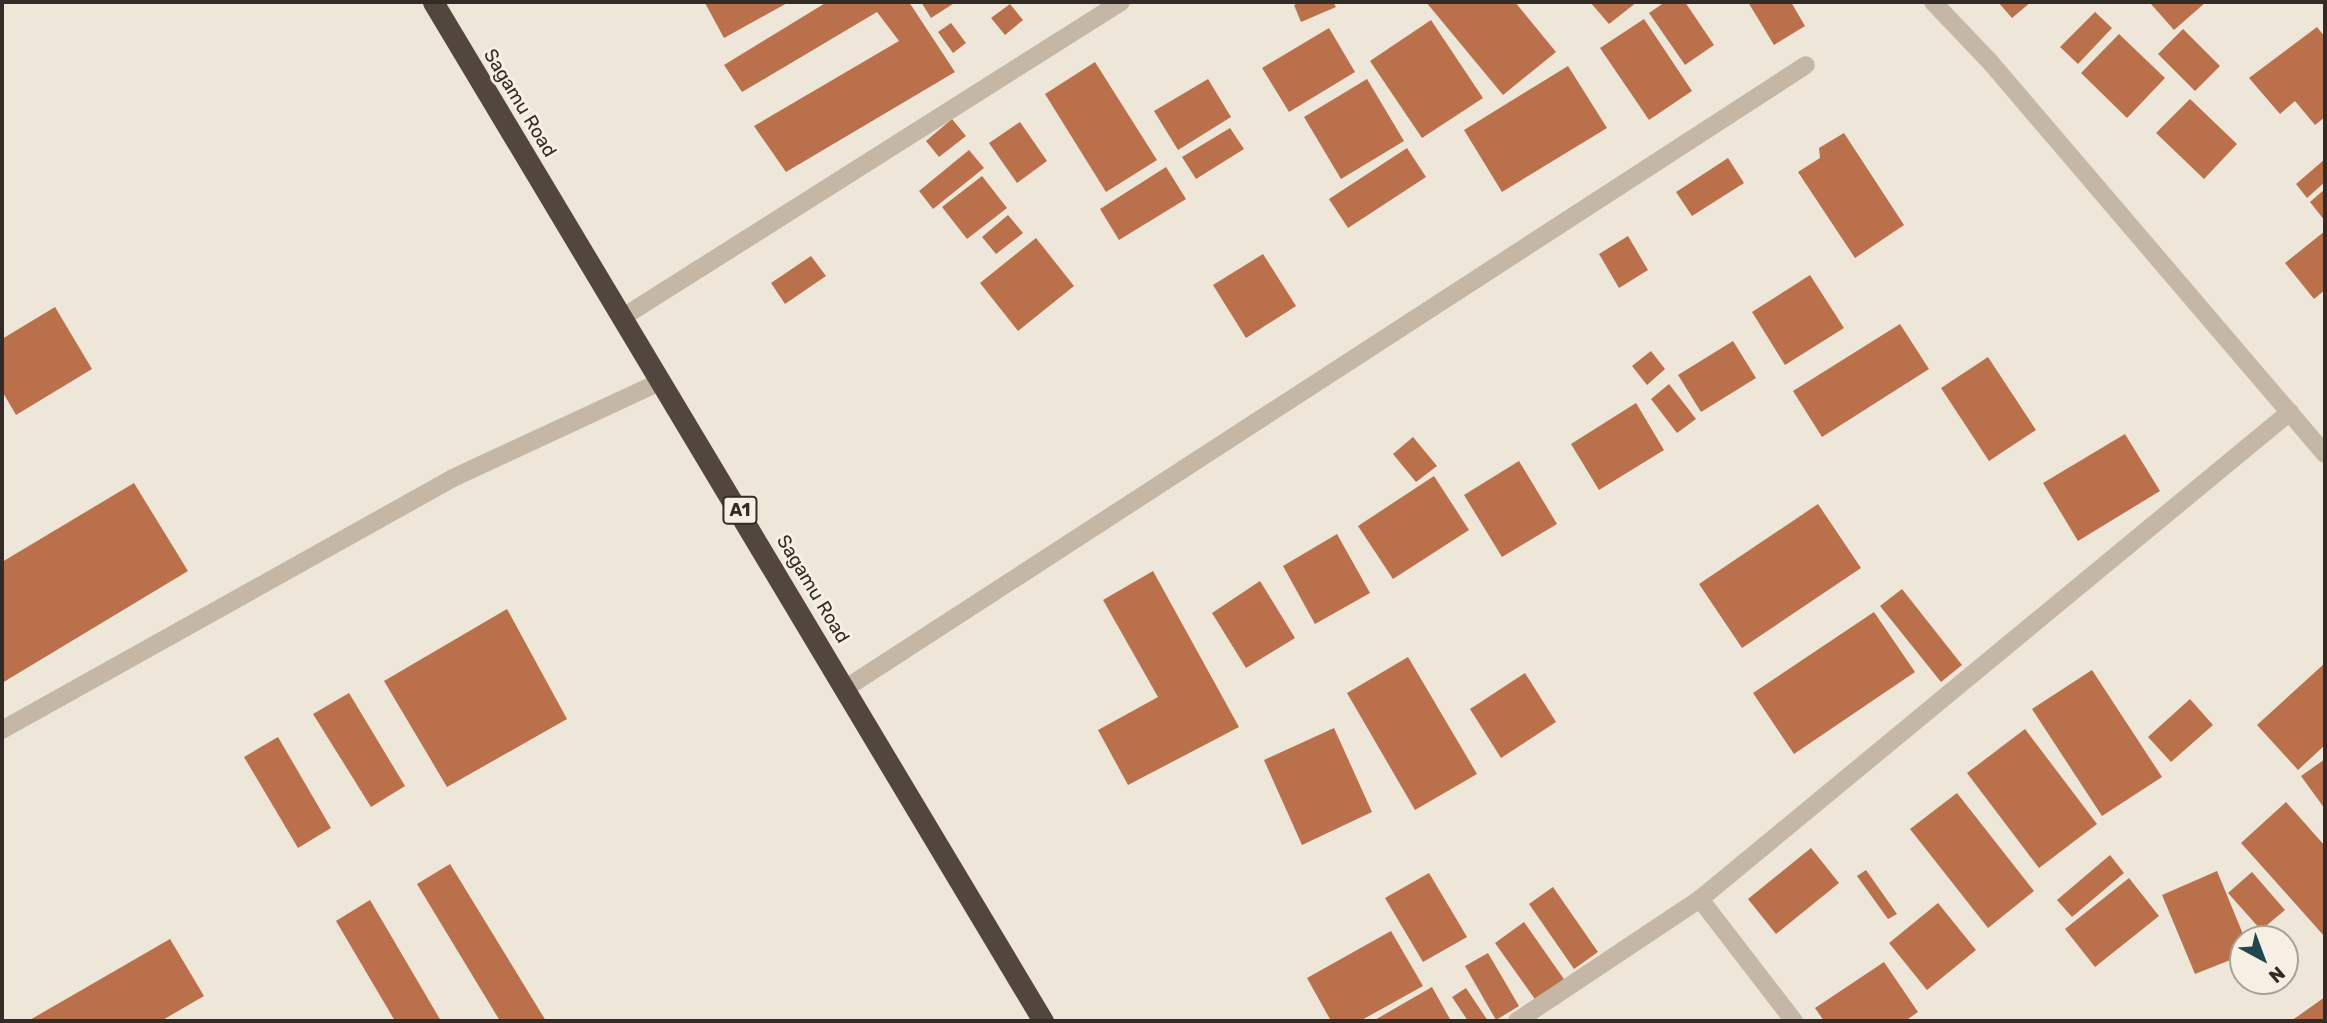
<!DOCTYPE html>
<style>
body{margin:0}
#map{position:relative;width:2327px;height:1023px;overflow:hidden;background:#eee6d9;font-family:Rubik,sans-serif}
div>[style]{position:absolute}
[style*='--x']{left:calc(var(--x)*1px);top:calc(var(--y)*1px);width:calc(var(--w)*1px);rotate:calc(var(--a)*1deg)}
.building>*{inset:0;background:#ba714b}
.lane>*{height:18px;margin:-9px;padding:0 9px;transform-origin:9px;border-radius:9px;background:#c5b7a6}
.street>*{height:18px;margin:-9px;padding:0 9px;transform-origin:9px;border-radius:9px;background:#c5b7a6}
.highway>*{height:21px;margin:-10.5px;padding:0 10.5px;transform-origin:10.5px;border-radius:10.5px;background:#52463e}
span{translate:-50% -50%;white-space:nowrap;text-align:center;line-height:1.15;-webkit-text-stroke:6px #f6f0e4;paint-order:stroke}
.shield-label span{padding:2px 5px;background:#f6f0e4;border:2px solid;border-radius:5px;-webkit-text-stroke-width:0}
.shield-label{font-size:18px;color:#322b26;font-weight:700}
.street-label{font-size:19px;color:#322b26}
.frame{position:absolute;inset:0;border:4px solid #322b26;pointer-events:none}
.north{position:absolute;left:2229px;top:925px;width:70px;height:70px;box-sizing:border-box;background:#f6f0e4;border:2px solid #a8a198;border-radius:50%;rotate:139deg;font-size:19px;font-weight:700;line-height:28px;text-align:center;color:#322b26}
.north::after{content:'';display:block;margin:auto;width:24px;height:32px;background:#20474f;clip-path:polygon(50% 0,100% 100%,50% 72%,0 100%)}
</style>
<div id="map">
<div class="building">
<i style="clip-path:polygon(789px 2px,724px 38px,705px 3px,707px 2px)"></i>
<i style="clip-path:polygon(827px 2px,909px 2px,955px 72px,786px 172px,754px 126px,899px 41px,877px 12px,742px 92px,724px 65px)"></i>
<i style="clip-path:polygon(921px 2px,956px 2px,931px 18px)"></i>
<i style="clip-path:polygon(1302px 2px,1333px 2px,1336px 7px,1301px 22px,1294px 5px)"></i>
<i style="clip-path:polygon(1426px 2px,1515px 2px,1556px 52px,1503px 95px)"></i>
<i style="clip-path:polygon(1590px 2px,1637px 2px,1609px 24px)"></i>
<i style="clip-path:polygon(1665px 2px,1685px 2px,1714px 45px,1685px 65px,1649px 13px)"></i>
<i style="clip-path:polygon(1748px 2px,1791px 2px,1805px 26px,1774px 45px)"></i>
<i style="clip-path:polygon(1998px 2px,2031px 2px,2012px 18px)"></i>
<i style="clip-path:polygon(2154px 2px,2206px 2px,2174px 30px,2151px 4px)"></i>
<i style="clip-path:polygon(1010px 4px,1023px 20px,1005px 35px,991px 18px)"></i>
<i style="clip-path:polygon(2095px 12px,2112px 28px,2078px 64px,2060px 47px)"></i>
<i style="clip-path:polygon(1644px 19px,1692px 91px,1649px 120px,1600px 48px)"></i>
<i style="clip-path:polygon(1431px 20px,1483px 98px,1422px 138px,1370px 61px)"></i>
<i style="clip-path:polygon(951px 23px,966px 43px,953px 53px,938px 32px)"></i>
<i style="clip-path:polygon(2317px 27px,2325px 37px,2325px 117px,2315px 125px,2295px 101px,2280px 114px,2249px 78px)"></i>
<i style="clip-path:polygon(1329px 28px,1355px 72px,1289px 112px,1262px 68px)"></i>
<i style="clip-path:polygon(2183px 29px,2220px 66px,2195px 91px,2158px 54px)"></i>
<i style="clip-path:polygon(2119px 34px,2165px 78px,2127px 118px,2081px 73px)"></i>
<i style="clip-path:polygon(1095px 62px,1157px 160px,1106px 192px,1045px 94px)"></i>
<i style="clip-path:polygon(1568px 66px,1607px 128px,1502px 192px,1464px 130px)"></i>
<i style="clip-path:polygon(1208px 79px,1231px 117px,1178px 150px,1154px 111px)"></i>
<i style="clip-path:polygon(1367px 79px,1404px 141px,1341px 179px,1304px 117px)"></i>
<i style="clip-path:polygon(2190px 99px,2237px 144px,2204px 179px,2156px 133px)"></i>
<i style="clip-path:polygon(952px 119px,966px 136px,939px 157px,926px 141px)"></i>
<i style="clip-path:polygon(1020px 122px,1047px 161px,1017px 183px,989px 143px)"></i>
<i style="clip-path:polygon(1230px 128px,1244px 149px,1196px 179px,1182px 157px)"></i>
<i style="clip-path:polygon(1844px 133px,1904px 225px,1855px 258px,1798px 172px,1820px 158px,1819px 148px)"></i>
<i style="clip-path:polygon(1407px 148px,1426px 177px,1348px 228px,1329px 199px)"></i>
<i style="clip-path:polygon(969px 150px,984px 168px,933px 209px,919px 191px)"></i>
<i style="clip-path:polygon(1728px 158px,1744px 183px,1692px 216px,1676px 192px)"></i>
<i style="clip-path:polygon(2325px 159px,2325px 182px,2307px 198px,2296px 184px)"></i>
<i style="clip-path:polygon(1166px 167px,1186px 199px,1119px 240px,1100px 209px)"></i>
<i style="clip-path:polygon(982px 176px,1007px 208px,967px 239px,942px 207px)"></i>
<i style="clip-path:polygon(2325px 189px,2325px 221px,2310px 202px)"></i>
<i style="clip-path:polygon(1008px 215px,1023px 233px,996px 254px,982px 237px)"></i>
<i style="clip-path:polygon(2325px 231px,2325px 290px,2314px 299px,2285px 263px)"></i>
<i style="clip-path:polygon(1628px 236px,1648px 270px,1619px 288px,1599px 254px)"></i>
<i style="clip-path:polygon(1036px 238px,1074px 286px,1018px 331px,980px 283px)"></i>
<i style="clip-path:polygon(1263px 254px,1296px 306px,1246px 338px,1213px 285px)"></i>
<i style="clip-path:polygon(811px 256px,826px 276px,785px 304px,771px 283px)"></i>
<i style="clip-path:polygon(1810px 275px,1844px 328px,1785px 365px,1752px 312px)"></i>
<i style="clip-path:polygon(55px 307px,92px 369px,16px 415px,2px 391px,2px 339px)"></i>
<i style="clip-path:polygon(1900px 324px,1929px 369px,1822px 437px,1793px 391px)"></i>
<i style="clip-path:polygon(1733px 341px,1756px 378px,1701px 412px,1678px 375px)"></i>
<i style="clip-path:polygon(1651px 351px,1665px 369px,1647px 385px,1632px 366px)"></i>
<i style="clip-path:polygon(1988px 357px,2036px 430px,1989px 461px,1941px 388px)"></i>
<i style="clip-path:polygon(1669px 384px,1696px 419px,1677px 433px,1651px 399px)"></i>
<i style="clip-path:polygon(1636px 403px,1664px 450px,1599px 490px,1571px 444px)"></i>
<i style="clip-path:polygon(2125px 434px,2160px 491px,2078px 541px,2043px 483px)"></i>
<i style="clip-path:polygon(1413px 437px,1437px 466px,1416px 482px,1393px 454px)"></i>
<i style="clip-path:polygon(1519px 461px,1557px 524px,1502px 557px,1464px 495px)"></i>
<i style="clip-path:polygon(1434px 476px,1469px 530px,1393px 579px,1358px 526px)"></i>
<i style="clip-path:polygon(134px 483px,188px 571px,2px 683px,2px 562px)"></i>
<i style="clip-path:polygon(1818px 504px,1861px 568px,1742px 648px,1699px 584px)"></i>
<i style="clip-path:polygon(1337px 534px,1370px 593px,1315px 624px,1283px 566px)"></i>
<i style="clip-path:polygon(1153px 571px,1239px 727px,1128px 785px,1098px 730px,1158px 697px,1103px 600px)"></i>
<i style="clip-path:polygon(1260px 581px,1295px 638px,1246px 668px,1212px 613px)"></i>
<i style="clip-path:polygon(1902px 589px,1962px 665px,1941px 682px,1880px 606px)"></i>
<i style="clip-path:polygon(507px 609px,567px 719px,447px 787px,384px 681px)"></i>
<i style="clip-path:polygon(1874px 612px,1915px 672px,1794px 754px,1753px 693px)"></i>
<i style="clip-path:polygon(1408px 657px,1477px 774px,1415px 810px,1347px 693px)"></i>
<i style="clip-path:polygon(2325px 663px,2325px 745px,2298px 770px,2257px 725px)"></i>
<i style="clip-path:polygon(2092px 670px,2162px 777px,2102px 816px,2032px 709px)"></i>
<i style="clip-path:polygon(1525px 673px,1556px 722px,1501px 758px,1470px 709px)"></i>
<i style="clip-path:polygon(349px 693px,405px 786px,371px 807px,313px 714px)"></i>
<i style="clip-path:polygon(2190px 699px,2213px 725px,2171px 762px,2148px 737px)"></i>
<i style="clip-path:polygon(1334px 728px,1372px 812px,1302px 845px,1264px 760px)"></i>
<i style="clip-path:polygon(2025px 729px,2097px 824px,2039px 868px,1967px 773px)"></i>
<i style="clip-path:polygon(278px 737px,331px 828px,298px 848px,244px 757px)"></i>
<i style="clip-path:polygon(2325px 759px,2325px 809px,2301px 776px)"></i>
<i style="clip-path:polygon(1957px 793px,2034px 891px,1988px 928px,1910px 829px)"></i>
<i style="clip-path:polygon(2286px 802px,2325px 846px,2325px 937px,2241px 843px)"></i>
<i style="clip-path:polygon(1811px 848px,1839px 883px,1776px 934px,1748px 899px)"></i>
<i style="clip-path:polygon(2110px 855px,2124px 873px,2072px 917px,2057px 900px)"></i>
<i style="clip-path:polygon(450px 864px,546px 1021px,500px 1021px,417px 884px)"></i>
<i style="clip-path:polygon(1866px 870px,1897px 914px,1888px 919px,1857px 876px)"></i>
<i style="clip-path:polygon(2217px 871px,2245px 939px,2243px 955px,2195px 974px,2162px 895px)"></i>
<i style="clip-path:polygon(2252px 872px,2285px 910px,2261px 930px,2228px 893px)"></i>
<i style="clip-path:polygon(1429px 873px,1467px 937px,1423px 962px,1385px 898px)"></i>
<i style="clip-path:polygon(2129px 878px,2159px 916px,2095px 967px,2065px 929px)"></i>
<i style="clip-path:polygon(1553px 887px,1598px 952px,1574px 969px,1529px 904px)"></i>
<i style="clip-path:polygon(370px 900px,441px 1021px,395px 1021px,336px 921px)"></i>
<i style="clip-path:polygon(1938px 903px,1976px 950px,1927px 990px,1889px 943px)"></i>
<i style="clip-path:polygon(1524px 922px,1566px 982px,1537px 1002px,1495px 943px)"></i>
<i style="clip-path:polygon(1391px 931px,1423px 986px,1360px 1021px,1331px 1021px,1307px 978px)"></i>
<i style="clip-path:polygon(170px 939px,204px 996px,161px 1021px,28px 1021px)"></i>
<i style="clip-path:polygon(1488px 953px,1519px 1006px,1496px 1020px,1465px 966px)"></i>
<i style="clip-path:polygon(1884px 962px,1918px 1012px,1905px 1021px,1824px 1021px,1815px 1008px)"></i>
<i style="clip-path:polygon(1432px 987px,1451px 1021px,1373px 1021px)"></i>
<i style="clip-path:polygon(1466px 988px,1488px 1021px,1468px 1021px,1452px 997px)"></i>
<i style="clip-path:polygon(2325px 997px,2325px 1021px,2291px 1021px)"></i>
</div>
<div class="lane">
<i style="--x:2;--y:730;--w:517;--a:-29.19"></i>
<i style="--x:453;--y:478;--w:230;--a:-24.9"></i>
</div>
<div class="street">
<i style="--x:1933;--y:2;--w:84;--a:46.4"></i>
<i style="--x:1991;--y:63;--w:514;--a:49.5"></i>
<i style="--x:623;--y:317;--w:589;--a:-32.31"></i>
<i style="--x:846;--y:688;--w:1144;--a:-32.98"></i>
<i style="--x:1700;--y:899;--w:154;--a:52.4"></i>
<i style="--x:1517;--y:1021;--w:220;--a:-33.7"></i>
<i style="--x:1700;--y:899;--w:765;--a:-39.54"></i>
</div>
<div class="highway">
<i style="--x:433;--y:2;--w:1188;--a:59.09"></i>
</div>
<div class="shield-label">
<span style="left:740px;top:510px">A1</span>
</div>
<div class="street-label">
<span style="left:520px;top:103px;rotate:59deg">Sagamu Road</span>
<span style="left:813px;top:589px;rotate:59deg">Sagamu Road</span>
</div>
<div class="frame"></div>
<div class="north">N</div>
</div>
